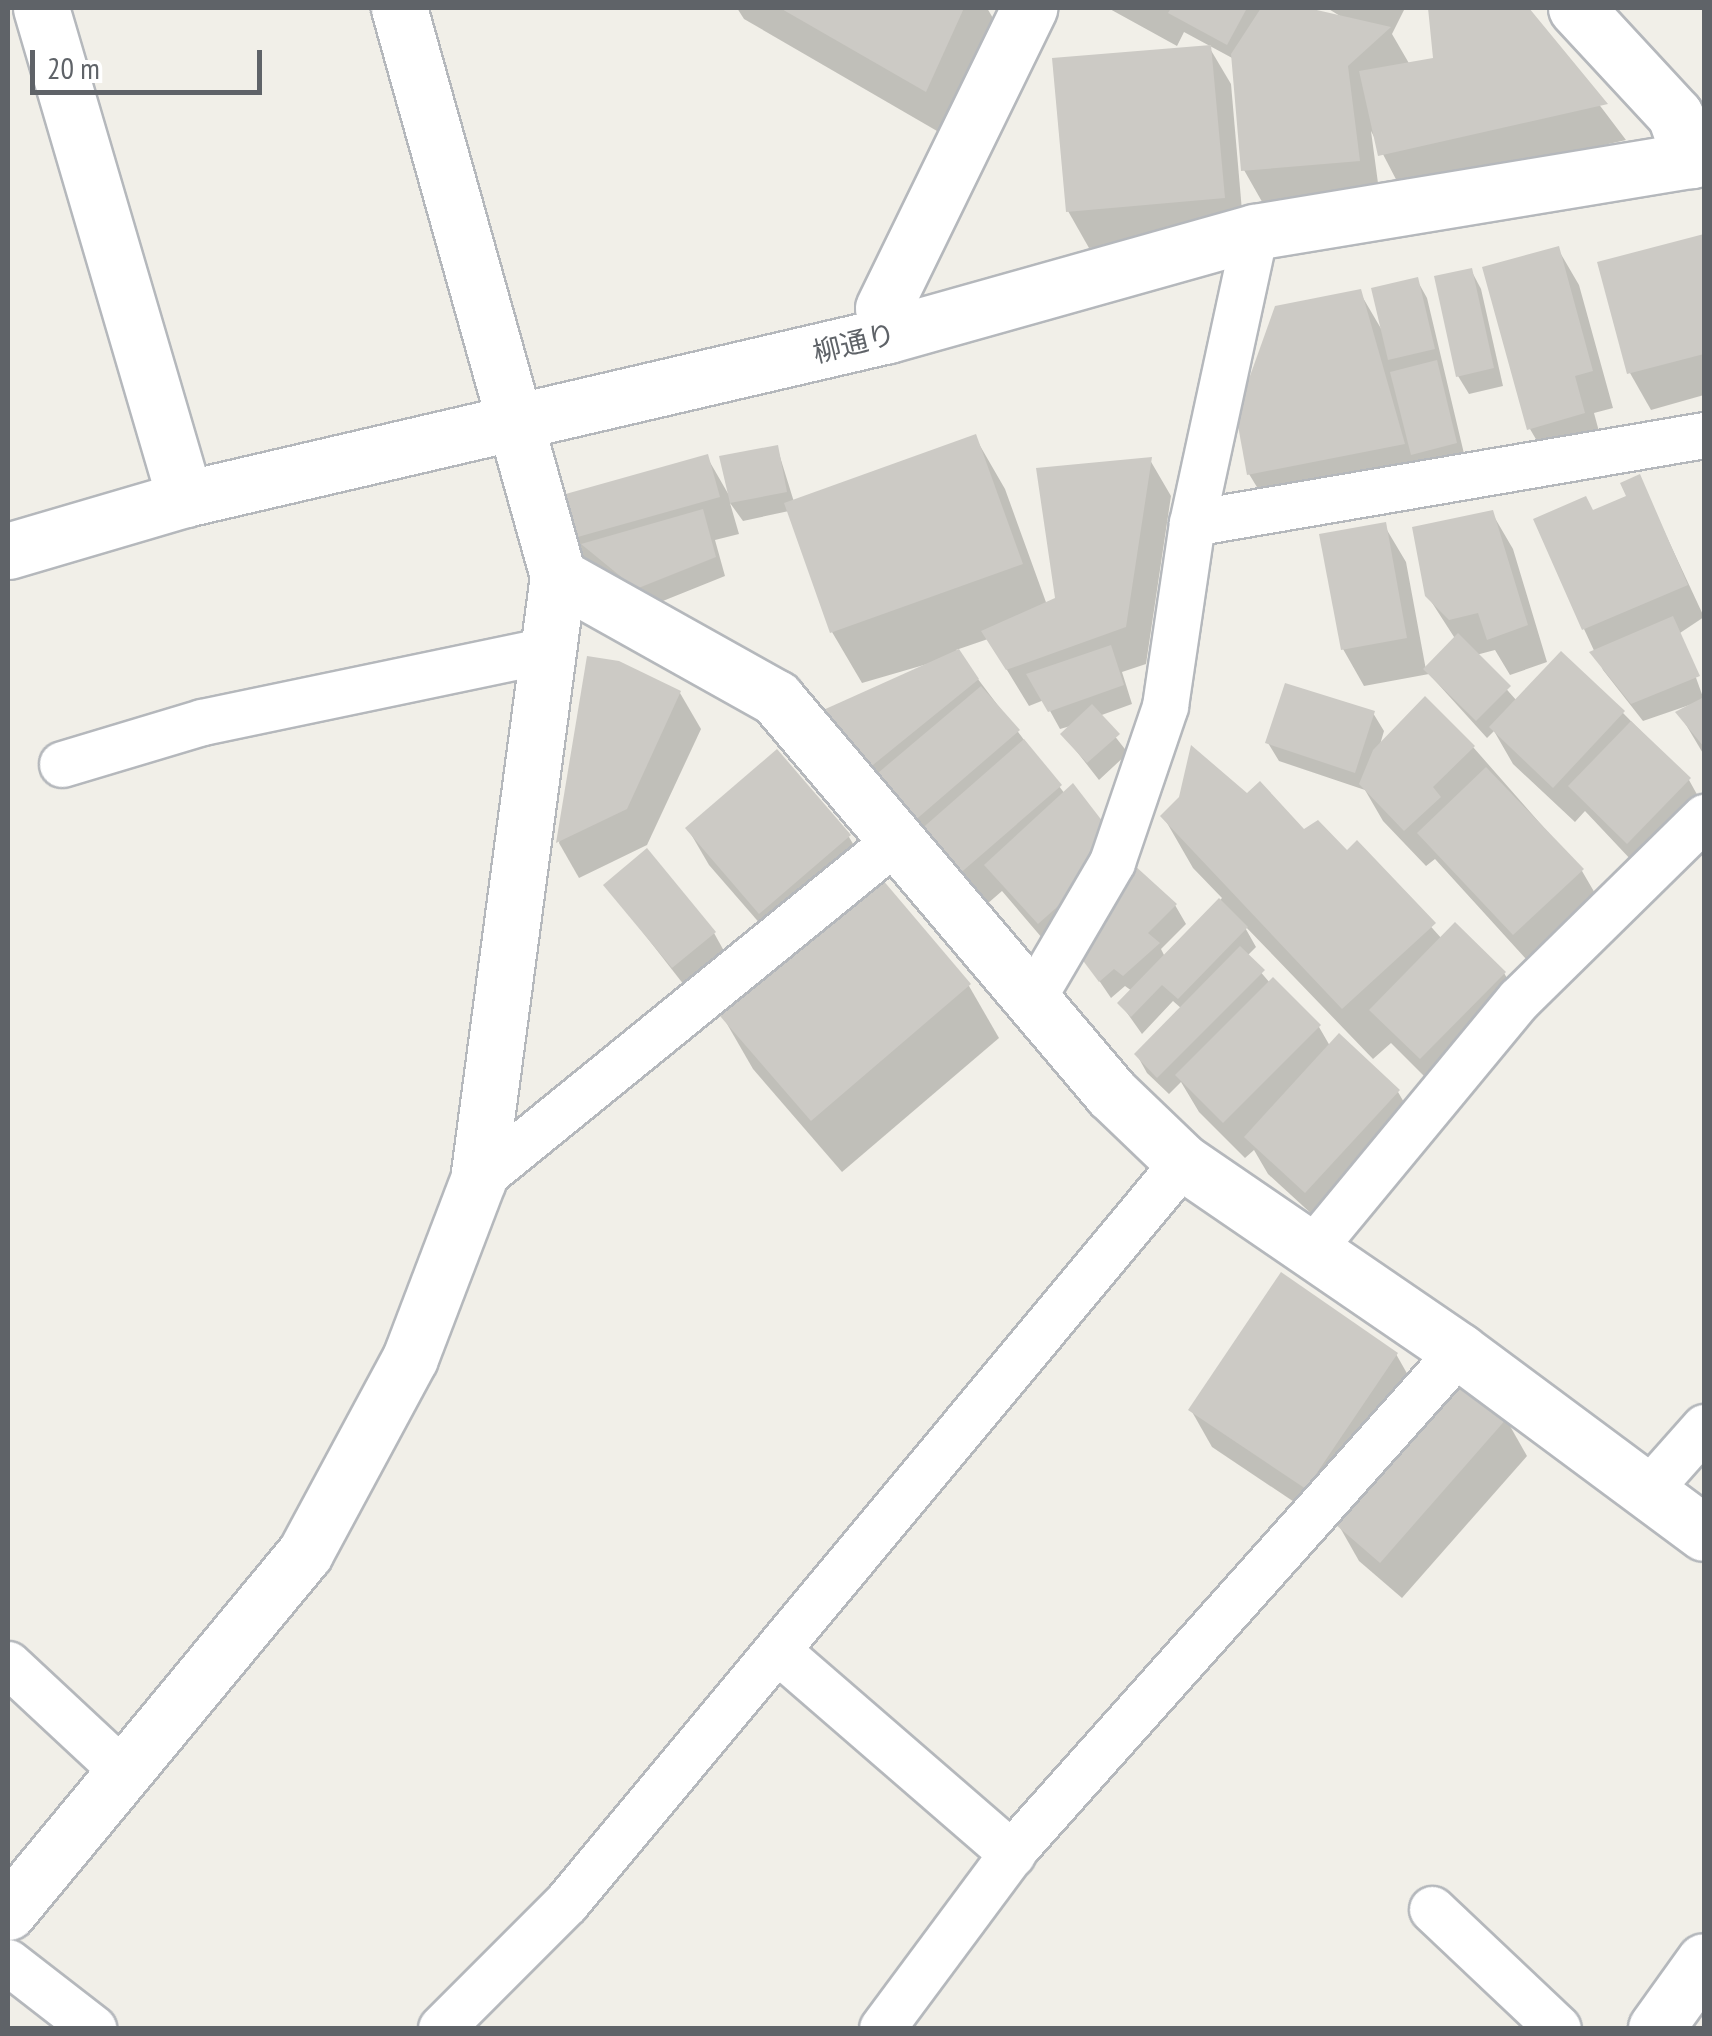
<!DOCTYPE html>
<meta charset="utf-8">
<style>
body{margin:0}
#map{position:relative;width:1712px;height:2036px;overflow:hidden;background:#f1efe8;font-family:"PT Sans Narrow","Noto Sans JP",sans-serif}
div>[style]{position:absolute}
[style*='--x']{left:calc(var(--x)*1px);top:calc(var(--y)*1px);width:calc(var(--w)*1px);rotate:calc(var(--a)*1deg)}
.shadow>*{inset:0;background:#0003}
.building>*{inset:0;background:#cccac5}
.roads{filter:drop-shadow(2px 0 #b5b8bc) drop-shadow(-2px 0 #b5b8bc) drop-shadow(0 2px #b5b8bc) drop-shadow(0 -2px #b5b8bc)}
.lane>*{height:45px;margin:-22.5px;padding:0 22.5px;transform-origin:22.5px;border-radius:22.5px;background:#fff}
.street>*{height:55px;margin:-27.5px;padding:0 27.5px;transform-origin:27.5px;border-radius:27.5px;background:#fff}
.secondary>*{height:55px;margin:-27.5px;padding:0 27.5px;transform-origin:27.5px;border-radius:27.5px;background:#fff}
span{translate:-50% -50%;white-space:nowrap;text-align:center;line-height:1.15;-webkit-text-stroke:8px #fff;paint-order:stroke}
.street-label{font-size:28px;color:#5f6368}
.frame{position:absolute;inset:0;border:10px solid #5f6368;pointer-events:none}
.scale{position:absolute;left:30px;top:50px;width:232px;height:45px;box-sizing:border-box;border:5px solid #5f6368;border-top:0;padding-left:12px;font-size:30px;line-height:35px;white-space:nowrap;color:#5f6368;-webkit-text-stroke:8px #fff;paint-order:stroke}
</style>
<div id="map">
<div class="shadow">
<i style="clip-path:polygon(737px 8px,987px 8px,1003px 35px,956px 142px,744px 19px)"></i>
<i style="clip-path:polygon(1108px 8px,1297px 8px,1345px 19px,1327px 8px,1405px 8px,1392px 34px,1410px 65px,1436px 60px,1431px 8px,1526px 8px,1626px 140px,1402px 191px,1371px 131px,1380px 198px,1265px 207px,1244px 170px,1234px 59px,1184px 32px,1177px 46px)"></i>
<i style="clip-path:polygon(1209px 47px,1231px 84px,1244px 234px,1089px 248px,1068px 211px)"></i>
<i style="clip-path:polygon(1704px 236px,1704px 395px,1651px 410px,1630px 373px,1600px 264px)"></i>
<i style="clip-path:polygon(1558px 249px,1579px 285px,1613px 408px,1594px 413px,1604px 450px,1551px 465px,1530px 429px)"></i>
<i style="clip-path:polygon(1471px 270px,1481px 289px,1503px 386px,1469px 394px,1458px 376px)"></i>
<i style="clip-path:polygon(1417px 280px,1427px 298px,1466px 462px,1271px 510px,1249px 474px,1359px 291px,1383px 332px)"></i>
<i style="clip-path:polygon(975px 437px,1005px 489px,1047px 605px,1058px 600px,1150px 460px,1171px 496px,1146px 664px,1122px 672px,1132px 704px,1099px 716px,1128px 753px,1099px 780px,1063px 734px,1074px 725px,1060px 729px,1044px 700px,1029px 706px,988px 639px,956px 650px,1065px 794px,1122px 860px,1175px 905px,1186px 924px,1161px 949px,1165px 957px,1222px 898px,1193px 868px,1163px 816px,1247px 797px,1347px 854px,1357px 844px,1442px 939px,1504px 973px,1526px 1010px,1442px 1094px,1391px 1043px,1373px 1059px,1243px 924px,1256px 947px,1247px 956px,1270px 983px,1319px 1027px,1330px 1046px,1398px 1092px,1419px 1128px,1327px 1228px,1268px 1174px,1254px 1150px,1245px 1158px,1199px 1112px,1181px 1082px,1169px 1094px,1147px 1073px,1137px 1055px,1182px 1009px,1173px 1001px,1142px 1034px,1120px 1003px,1132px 991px,1125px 986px,1111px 998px,1083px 957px,1060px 959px,1002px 891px,979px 911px,845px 748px,941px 660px,862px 683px,832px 632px,789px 511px,743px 521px,730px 503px,739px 534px,715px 540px,725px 576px,648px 607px,590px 576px,569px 539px,707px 457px,730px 497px,777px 447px,794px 502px)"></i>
<i style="clip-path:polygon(1639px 477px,1704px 617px,1680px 633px,1704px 700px,1643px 721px,1603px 670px,1584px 629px,1593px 513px,1629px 497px)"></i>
<i style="clip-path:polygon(1492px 513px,1513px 549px,1547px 662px,1510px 675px,1495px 650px,1476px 655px,1517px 701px,1623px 713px,1689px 780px,1704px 807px,1649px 879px,1585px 811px,1575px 822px,1513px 764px,1494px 731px,1487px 738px,1429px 674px,1364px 686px,1343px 649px,1384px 525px,1406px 562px,1426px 670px,1456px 640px,1427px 595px)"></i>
<i style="clip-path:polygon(589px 659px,680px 693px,701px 729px,647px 845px,579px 878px,559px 843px)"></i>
<i style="clip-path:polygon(1704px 700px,1704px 755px,1679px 713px)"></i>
<i style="clip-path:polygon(1373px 713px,1384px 731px,1379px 748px,1473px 747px,1582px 871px,1603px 907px,1536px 970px,1435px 859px,1426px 866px,1383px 821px,1365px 790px,1279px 761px,1268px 743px)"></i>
<i style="clip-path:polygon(688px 829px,849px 837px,870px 873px,782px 949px,709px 865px)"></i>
<i style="clip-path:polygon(882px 883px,969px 986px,999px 1038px,842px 1172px,753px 1069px,723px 1017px)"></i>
<i style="clip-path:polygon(606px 885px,714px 933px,724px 951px,684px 985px)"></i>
<i style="clip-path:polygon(1396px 1354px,1417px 1391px,1327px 1524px,1212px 1447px,1191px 1410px)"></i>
<i style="clip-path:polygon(1506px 1419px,1527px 1456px,1402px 1598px,1359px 1561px,1338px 1524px)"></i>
</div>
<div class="building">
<i style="clip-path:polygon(780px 8px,964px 8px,926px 92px)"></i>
<i style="clip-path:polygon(1171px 8px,1247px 8px,1227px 45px,1168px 13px)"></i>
<i style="clip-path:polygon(1261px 8px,1308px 8px,1391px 27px,1348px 66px,1360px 161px,1241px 171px,1231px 54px)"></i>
<i style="clip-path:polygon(1428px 8px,1529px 8px,1608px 104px,1378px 156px,1359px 71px,1433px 58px)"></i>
<i style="clip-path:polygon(1211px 45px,1225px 198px,1066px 212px,1052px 58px)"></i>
<i style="clip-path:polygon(1704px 234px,1704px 354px,1627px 374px,1597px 262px)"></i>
<i style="clip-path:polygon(1559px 246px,1593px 371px,1575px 376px,1585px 413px,1527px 430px,1482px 267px)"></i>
<i style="clip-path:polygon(1472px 268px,1494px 368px,1456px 377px,1434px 276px)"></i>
<i style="clip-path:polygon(1418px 277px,1435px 349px,1388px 360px,1371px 288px)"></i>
<i style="clip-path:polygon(1361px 289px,1405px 444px,1247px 475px,1236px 415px,1275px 306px)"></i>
<i style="clip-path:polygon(1437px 360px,1457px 443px,1411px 455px,1390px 372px)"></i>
<i style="clip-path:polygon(976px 434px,1023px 564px,830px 633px,784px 503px)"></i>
<i style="clip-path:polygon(778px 445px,787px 492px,730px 503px,719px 456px)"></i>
<i style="clip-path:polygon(708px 454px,720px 497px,567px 540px,555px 497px)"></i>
<i style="clip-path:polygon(1152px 457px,1126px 627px,1006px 670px,981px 631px,1055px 598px,1036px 468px)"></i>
<i style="clip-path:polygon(1640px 474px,1688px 585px,1582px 630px,1533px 519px,1586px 496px,1593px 510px,1626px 496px,1620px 483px)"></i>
<i style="clip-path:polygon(703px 509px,716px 557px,636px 589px,581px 544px)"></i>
<i style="clip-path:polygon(1493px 510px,1528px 625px,1487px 640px,1478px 613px,1449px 620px,1425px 596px,1412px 527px)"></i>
<i style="clip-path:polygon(1386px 522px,1407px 638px,1341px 650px,1319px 534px)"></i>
<i style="clip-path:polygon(1673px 616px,1700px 676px,1631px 704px,1589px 652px)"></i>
<i style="clip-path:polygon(1458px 633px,1511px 686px,1476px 721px,1423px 669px)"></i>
<i style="clip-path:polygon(1111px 645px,1124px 685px,1048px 712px,1026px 674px)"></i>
<i style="clip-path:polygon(959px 649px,979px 679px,868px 769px,821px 711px)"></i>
<i style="clip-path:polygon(1561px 651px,1625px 711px,1553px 788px,1489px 727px)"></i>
<i style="clip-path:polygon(587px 656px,619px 661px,681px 691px,627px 809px,556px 843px)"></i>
<i style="clip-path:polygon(1285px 683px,1375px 711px,1355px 773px,1265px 743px)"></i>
<i style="clip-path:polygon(981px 686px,1020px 730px,912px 823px,872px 778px)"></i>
<i style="clip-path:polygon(1425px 696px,1475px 746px,1433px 787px,1441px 797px,1404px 831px,1359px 784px,1373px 750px)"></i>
<i style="clip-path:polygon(1704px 697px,1704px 747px,1675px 712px)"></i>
<i style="clip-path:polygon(1092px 704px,1120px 734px,1087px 763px,1060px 734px)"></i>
<i style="clip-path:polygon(1631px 721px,1691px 778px,1627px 844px,1568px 786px)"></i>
<i style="clip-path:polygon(1024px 739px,1062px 785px,957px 876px,918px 832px)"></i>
<i style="clip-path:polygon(1191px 745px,1247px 793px,1260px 781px,1304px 829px,1318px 820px,1347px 850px,1357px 840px,1436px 923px,1342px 1009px,1160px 816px,1179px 797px)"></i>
<i style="clip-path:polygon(777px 749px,851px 835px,759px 914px,685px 828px)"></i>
<i style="clip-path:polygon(1486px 767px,1584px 869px,1513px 935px,1417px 833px)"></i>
<i style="clip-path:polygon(1073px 783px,1103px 822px,1074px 892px,1038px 924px,984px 865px)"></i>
<i style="clip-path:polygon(647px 848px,716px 932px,672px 968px,603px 885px)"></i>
<i style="clip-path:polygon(1133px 864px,1177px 904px,1148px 933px,1160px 943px,1123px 976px,1114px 969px,1099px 982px,1081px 958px)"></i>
<i style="clip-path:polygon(882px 879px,971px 984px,811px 1121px,720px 1016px)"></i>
<i style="clip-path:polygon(1219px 898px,1248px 927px,1178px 999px,1162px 985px,1131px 1017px,1117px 1003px)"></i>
<i style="clip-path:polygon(1455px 922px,1506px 972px,1420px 1059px,1369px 1010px)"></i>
<i style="clip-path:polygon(1240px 946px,1265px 970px,1157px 1078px,1134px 1054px)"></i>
<i style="clip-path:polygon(1273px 977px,1321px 1025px,1223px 1123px,1175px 1075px)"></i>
<i style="clip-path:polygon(1339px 1033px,1400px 1090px,1305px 1193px,1244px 1137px)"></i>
<i style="clip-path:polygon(1281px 1272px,1398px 1353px,1306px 1489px,1188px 1410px)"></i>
<i style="clip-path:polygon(1463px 1378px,1508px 1417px,1380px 1563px,1335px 1524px)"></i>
</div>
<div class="roads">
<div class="lane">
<i style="--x:1192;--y:523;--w:520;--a:-9.75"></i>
<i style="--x:62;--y:764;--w:146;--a:-16.7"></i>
<i style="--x:202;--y:722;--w:353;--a:-11.8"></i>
<i style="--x:1032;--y:999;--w:159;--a:-59.7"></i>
<i style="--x:1112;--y:862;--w:165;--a:-71.2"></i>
<i style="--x:1165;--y:706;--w:185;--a:-81.6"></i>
<i style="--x:1192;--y:523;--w:298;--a:-77.8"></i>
<i style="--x:478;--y:1180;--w:539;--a:-39.12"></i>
<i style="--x:1311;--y:1250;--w:326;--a:-50.4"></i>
<i style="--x:1519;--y:999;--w:260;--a:-44.5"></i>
<i style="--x:1649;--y:1489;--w:83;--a:-48.4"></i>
<i style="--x:778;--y:1651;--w:310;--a:40.9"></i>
<i style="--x:8;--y:1664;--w:161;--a:43"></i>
<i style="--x:1432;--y:1909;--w:173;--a:43.4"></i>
<i style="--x:8;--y:1962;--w:108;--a:37.8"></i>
<i style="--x:441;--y:2028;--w:177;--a:-45"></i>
<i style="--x:566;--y:1903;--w:964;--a:-50.22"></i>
<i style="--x:882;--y:2028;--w:228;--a:-53.4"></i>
<i style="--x:1018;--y:1845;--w:662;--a:-48.24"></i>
</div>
<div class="street">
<i style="--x:41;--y:8;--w:512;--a:73.65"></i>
<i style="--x:1576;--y:8;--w:146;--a:47.2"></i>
<i style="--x:1675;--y:115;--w:48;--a:70.4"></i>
<i style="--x:888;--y:335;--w:27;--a:-100"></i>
<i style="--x:883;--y:308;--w:334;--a:-64"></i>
<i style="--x:558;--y:576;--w:250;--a:29.2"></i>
<i style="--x:776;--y:698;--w:519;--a:49.69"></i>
<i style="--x:1112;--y:1094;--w:98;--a:43.8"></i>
<i style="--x:1183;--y:1162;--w:335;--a:34.4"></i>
<i style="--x:1459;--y:1351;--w:305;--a:36.6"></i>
<i style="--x:8;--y:1912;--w:466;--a:-50.4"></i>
<i style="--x:305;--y:1553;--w:221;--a:-61.7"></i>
<i style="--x:410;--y:1358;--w:191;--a:-69.1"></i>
<i style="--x:478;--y:1180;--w:609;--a:-82.46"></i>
<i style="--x:558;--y:576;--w:590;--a:-105.64"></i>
<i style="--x:1656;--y:2028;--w:82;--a:-54.4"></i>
</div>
<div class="secondary">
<i style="--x:8;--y:551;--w:184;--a:-16.4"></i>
<i style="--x:185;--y:499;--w:722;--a:-13.13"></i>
<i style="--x:888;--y:335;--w:381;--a:-15.7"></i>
<i style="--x:1255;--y:232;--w:455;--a:-9.4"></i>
</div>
</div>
<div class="street-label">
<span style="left:854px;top:343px;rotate:-14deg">柳通り</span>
</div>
<div class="frame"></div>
<div class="scale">20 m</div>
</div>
